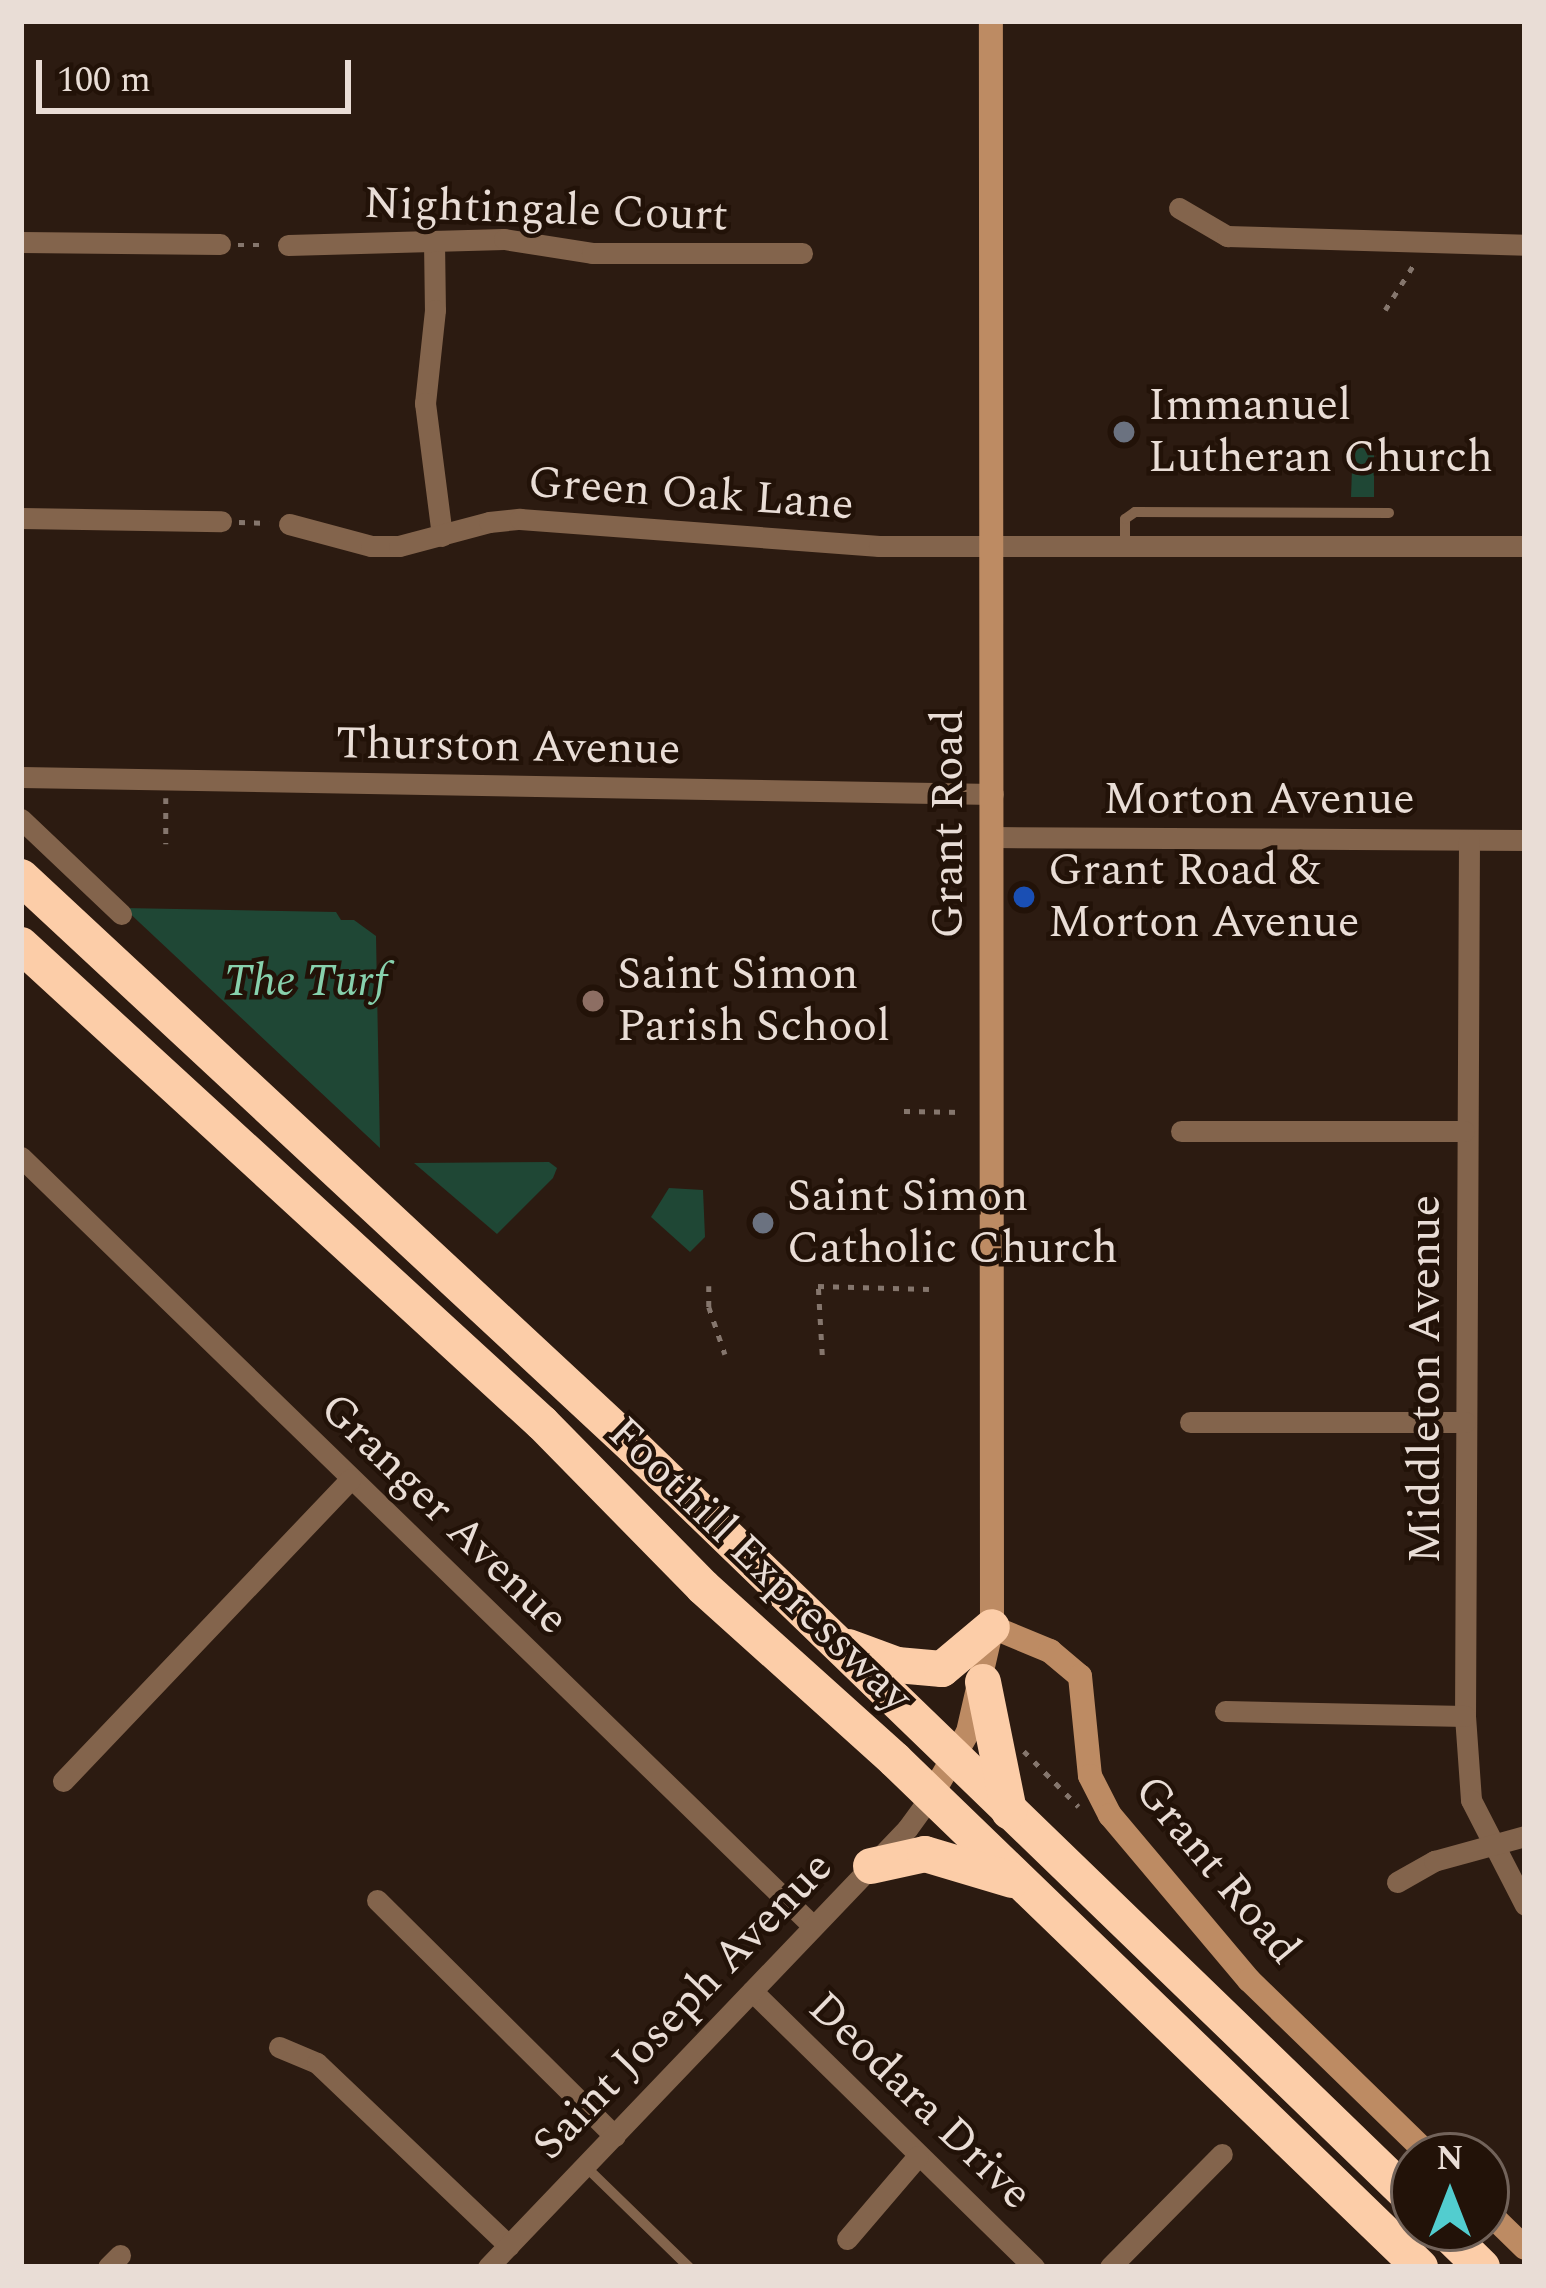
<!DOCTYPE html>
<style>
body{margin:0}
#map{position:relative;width:1546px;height:2288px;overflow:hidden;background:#2c1b11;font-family:Spectral,serif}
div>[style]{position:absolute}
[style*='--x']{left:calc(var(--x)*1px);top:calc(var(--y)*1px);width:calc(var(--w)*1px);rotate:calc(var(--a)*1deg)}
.green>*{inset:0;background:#1f4735}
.path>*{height:4.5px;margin-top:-2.25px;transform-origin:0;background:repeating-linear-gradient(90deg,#85766d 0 6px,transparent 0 15px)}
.lane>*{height:10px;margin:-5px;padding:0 5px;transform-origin:5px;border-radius:5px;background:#83644c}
.street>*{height:21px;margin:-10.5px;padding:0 10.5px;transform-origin:10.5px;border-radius:10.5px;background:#83644c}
.secondary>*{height:24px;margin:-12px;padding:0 12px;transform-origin:12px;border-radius:12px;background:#bd8b63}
.highway>*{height:36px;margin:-18px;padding:0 18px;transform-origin:18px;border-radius:18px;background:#fccda8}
.dots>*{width:33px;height:33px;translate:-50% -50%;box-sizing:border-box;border:6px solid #221208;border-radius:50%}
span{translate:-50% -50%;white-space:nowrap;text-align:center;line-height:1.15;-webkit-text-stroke:9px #221208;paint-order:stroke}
.street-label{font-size:45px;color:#e9ddd6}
.poi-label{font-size:45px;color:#e9ddd6}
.left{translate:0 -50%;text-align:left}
.park-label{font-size:45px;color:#87d1ad;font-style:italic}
.frame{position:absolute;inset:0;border:24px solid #e9ddd6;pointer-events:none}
.north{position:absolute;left:1390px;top:2132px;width:120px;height:120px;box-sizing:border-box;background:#221208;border:3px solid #72635a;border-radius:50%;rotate:0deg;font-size:33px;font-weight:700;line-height:48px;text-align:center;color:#e9ddd6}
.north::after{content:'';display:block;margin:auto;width:42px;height:54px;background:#52cdcf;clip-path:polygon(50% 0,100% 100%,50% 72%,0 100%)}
.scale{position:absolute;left:36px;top:60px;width:315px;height:54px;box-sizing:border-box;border:6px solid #e9ddd6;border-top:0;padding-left:15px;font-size:36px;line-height:42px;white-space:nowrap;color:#e9ddd6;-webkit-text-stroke:9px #221208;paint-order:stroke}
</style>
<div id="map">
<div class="green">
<i style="clip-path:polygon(1353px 442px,1374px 442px,1374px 497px,1351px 497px)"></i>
<i style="clip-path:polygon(124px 908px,336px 912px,341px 920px,354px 920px,376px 936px,380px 1148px)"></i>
<i style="clip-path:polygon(549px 1162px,557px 1168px,553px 1178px,497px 1234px,414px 1163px)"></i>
<i style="clip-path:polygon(669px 1188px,703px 1190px,705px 1237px,690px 1252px,651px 1217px)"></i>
</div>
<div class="path">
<i style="--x:238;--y:245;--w:30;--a:0"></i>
<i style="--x:1385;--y:310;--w:58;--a:-57.7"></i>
<i style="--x:239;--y:522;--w:30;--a:2"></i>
<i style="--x:166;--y:798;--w:46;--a:90"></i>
<i style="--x:904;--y:1111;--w:59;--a:1"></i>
<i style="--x:709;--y:1286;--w:21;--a:90"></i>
<i style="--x:709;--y:1307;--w:50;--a:71.2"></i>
<i style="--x:822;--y:1355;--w:69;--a:-93.3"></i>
<i style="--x:818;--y:1286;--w:111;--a:1.5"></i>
<i style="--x:1024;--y:1751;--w:78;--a:45.5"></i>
</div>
<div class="lane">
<i style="--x:1125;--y:545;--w:26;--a:-90"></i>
<i style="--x:1125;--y:519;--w:12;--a:-35"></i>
<i style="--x:1135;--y:512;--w:254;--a:0.2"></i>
<i style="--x:585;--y:2166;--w:145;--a:44.2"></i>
</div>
<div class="street">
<i style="--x:1179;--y:208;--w:56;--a:30.3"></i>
<i style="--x:1227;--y:236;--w:298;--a:1.7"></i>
<i style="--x:434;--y:241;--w:69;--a:89.2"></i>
<i style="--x:435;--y:310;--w:94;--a:96.1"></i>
<i style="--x:425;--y:403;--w:134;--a:82.7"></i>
<i style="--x:21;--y:242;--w:199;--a:0.6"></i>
<i style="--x:288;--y:245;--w:216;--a:-1.6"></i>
<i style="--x:504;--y:239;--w:89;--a:9"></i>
<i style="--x:592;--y:253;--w:210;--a:0"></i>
<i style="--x:21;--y:518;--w:200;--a:0.9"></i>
<i style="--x:289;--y:524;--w:85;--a:15"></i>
<i style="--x:371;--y:546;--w:28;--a:0"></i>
<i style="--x:399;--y:546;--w:93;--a:-14.9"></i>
<i style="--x:489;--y:522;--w:31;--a:-6"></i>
<i style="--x:520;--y:519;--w:360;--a:4.3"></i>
<i style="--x:879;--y:546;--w:646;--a:0"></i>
<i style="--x:21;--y:777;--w:972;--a:1"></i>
<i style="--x:21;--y:819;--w:138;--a:43.5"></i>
<i style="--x:993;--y:837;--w:532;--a:0.32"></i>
<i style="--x:1469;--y:840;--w:876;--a:90.26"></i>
<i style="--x:1465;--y:1716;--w:84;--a:85.9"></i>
<i style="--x:1471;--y:1800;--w:118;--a:62.8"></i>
<i style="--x:1181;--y:1131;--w:283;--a:0"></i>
<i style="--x:21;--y:1157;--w:1104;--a:44.16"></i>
<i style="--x:1190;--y:1422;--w:275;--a:0"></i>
<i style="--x:1225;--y:1711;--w:240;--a:1.2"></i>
<i style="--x:63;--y:1781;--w:417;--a:-46.4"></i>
<i style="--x:1397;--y:1882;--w:43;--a:-29.6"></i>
<i style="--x:1434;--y:1861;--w:94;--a:-15.4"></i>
<i style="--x:377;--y:1900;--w:335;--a:44.8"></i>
<i style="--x:752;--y:1991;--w:395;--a:44.4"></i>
<i style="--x:279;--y:2047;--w:41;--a:22.8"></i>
<i style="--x:317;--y:2063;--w:265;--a:43.6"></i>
<i style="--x:847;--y:2239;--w:109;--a:-49.5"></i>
<i style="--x:108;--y:2267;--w:17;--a:-45"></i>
<i style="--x:488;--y:2267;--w:606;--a:-46.27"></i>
<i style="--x:907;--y:1829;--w:41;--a:-54"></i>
<i style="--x:1110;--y:2267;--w:159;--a:-45.3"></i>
</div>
<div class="secondary">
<i style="--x:992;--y:1627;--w:63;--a:22.5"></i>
<i style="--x:1050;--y:1651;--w:39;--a:40"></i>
<i style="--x:1080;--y:1676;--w:100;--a:84.3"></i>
<i style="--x:1090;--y:1776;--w:44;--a:62.9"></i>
<i style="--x:1110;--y:1815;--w:216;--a:49.9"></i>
<i style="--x:1249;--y:1980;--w:252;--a:44.2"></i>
<i style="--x:931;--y:1796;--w:74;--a:-60"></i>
<i style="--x:968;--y:1732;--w:108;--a:-77.1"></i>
<i style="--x:992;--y:1627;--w:1606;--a:-90.04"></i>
<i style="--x:1486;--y:2210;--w:54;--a:44.3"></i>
</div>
<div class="highway">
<i style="--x:21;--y:877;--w:837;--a:42.92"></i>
<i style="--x:634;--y:1447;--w:1085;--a:44.03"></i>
<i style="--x:21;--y:945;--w:707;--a:42.54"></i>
<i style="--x:542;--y:1423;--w:230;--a:45.5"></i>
<i style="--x:703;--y:1587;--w:258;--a:42"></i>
<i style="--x:895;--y:1760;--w:730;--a:44"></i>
<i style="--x:848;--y:1647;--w:52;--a:20.2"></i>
<i style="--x:897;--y:1665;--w:45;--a:5.1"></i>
<i style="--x:942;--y:1669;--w:65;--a:-40"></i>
<i style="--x:983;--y:1682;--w:132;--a:78.6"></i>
<i style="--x:871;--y:1866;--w:55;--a:-12.5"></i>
<i style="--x:925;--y:1854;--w:91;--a:16.6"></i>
<i style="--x:1442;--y:2228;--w:56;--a:44.3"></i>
</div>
<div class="dots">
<i style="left:1124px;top:432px;background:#6b7280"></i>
<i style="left:1024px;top:897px;background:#1a4fb4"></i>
<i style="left:593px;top:1001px;background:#8d6e63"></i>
<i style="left:763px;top:1223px;background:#6b7280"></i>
</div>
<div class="street-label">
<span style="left:546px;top:210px;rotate:2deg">Nightingale Court</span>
<span style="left:691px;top:494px;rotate:4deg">Green Oak Lane</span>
<span style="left:508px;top:747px;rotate:1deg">Thurston Avenue</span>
<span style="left:1259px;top:800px">Morton Avenue</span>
<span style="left:949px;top:824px;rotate:-90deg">Grant Road</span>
<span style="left:1426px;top:1379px;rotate:-90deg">Middleton Avenue</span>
<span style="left:444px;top:1514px;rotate:44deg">Granger Avenue</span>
<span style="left:760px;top:1565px;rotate:44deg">Foothill Expressway</span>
<span style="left:1217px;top:1870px;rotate:50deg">Grant Road</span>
<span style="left:683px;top:2006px;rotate:-46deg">Saint Joseph Avenue</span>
<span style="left:920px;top:2101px;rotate:44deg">Deodara Drive</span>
</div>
<div class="poi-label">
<span class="left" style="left:1148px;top:432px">Immanuel<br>Lutheran Church</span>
<span class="left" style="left:1048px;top:897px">Grant Road &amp;<br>Morton Avenue</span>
<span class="left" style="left:617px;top:1001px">Saint Simon<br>Parish School</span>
<span class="left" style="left:787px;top:1223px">Saint Simon<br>Catholic Church</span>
</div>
<div class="park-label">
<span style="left:306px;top:982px">The Turf</span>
</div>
<div class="frame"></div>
<div class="north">N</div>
<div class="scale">100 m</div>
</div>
